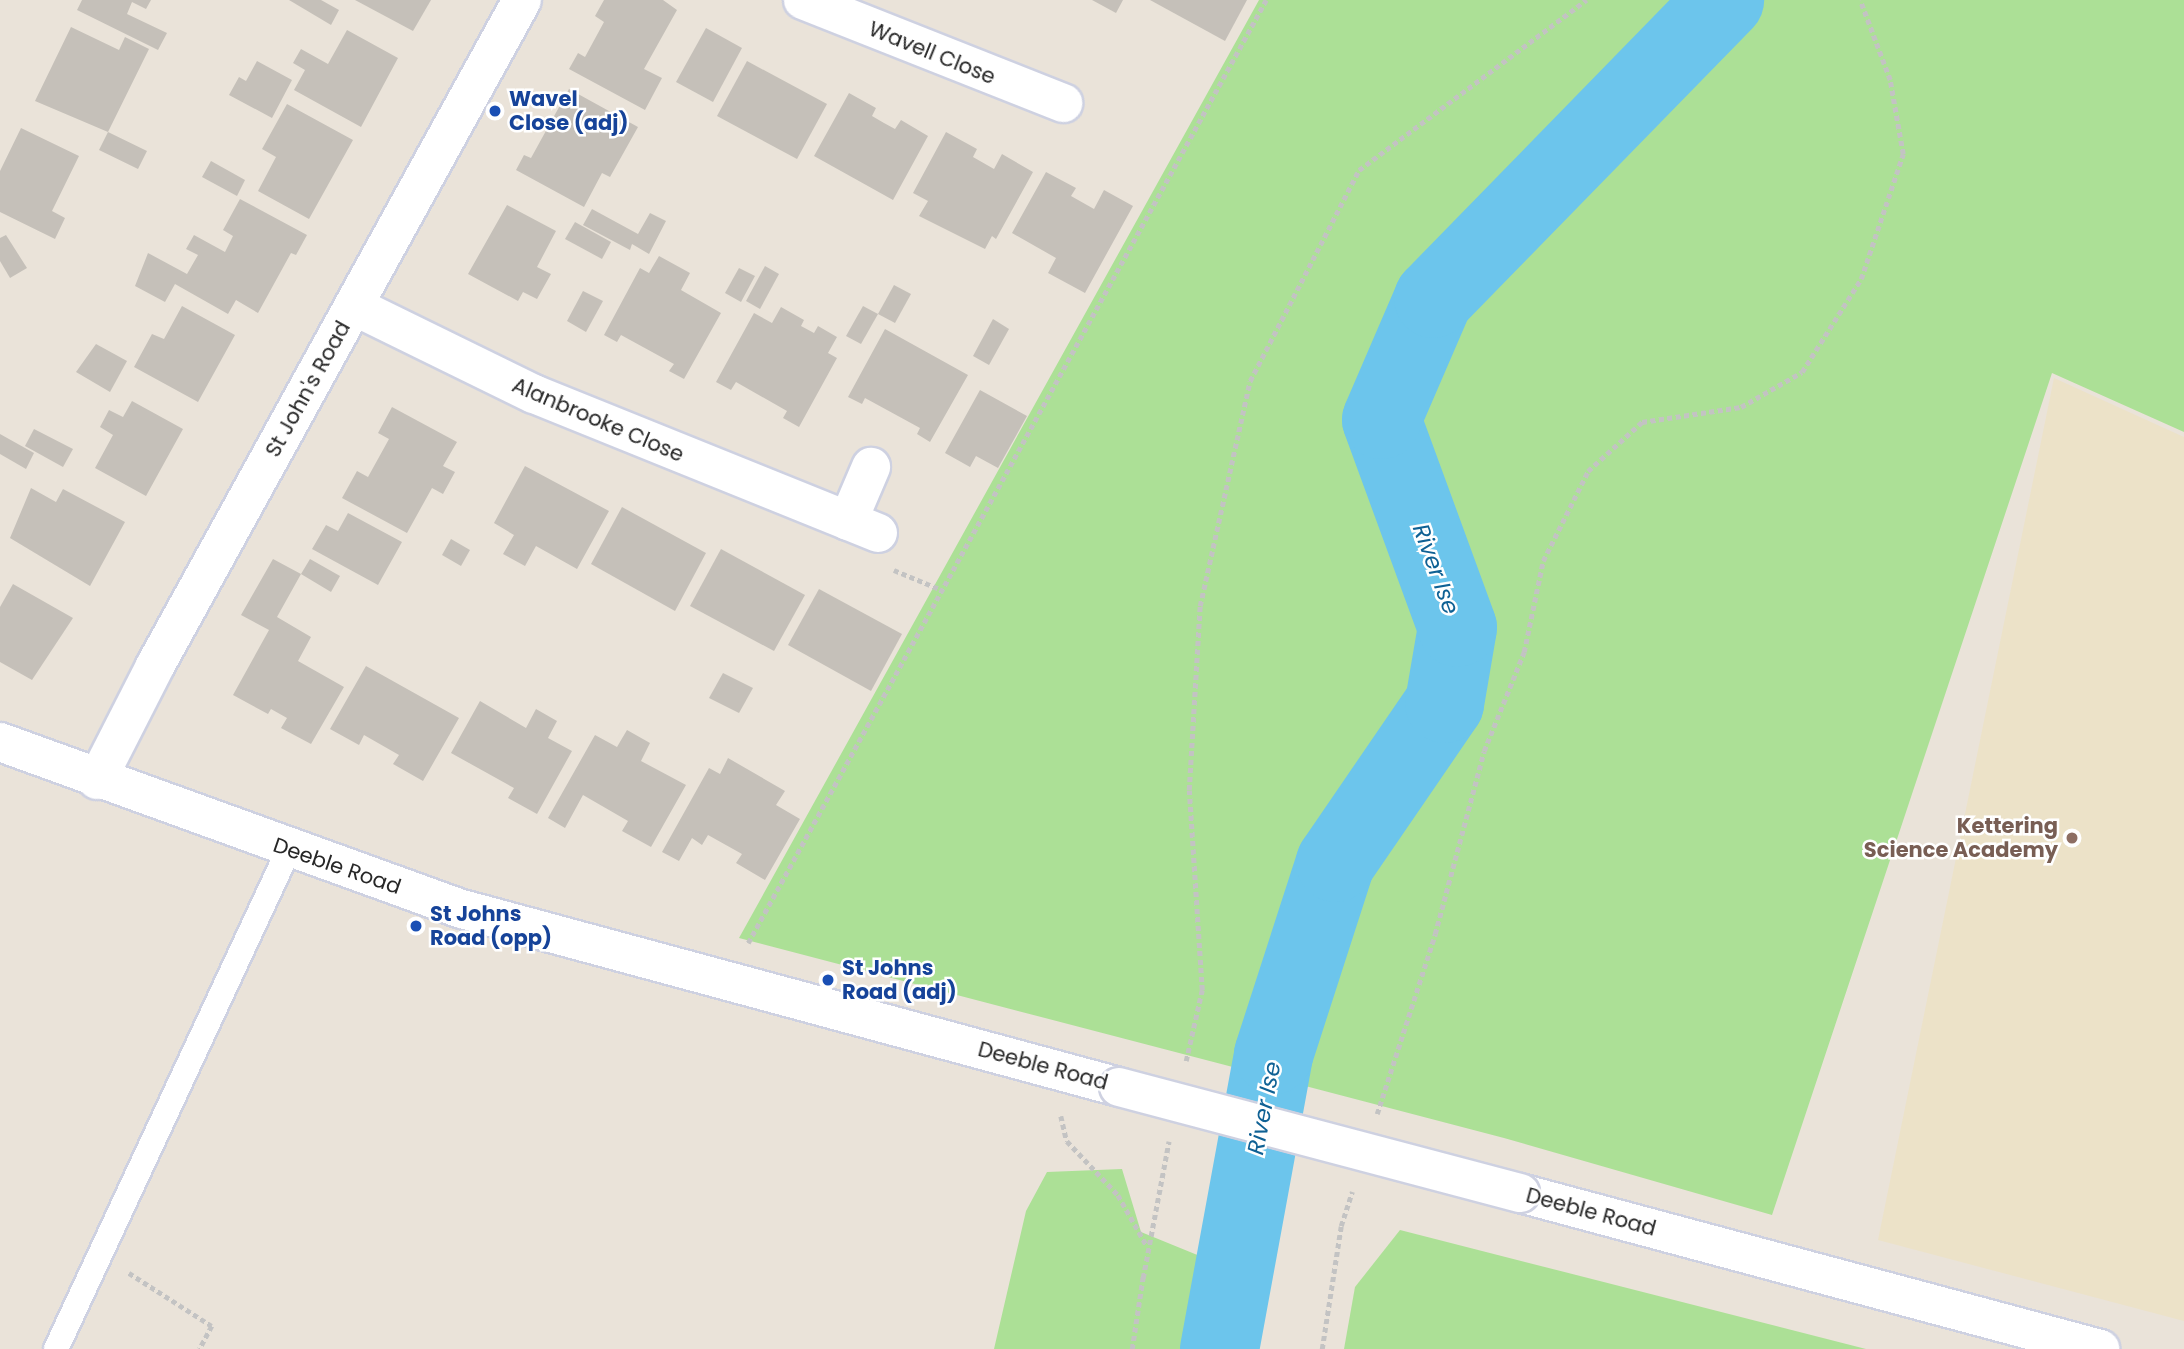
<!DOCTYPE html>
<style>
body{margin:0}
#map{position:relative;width:2184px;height:1349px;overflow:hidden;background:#eae3d9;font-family:Poppins,sans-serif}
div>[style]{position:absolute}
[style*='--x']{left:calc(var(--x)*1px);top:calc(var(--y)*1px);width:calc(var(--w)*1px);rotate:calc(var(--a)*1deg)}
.education>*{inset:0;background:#ece2c8}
.green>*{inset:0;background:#ace096}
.river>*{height:79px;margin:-39.5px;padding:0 39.5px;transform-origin:39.5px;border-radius:39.5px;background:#6cc5ec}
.building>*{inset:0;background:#c5c0b9}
.path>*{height:4.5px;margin-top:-2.25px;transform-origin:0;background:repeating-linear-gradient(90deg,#c3c3c3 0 5px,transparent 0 8.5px)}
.roads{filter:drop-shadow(2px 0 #ced1e1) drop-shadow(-2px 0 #ced1e1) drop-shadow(0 2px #ced1e1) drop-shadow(0 -2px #ced1e1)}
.lane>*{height:24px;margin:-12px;padding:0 12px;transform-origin:12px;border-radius:12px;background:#fff}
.street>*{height:38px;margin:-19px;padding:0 19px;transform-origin:19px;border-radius:19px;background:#fff}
.secondary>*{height:38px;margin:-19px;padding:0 19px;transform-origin:19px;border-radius:19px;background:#fff}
.bridges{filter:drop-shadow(2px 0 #ced1e1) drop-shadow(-2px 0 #ced1e1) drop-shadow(0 2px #ced1e1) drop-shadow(0 -2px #ced1e1)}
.secondary-bridge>*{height:38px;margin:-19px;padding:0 19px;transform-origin:19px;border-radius:19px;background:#fff}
.dots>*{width:19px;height:19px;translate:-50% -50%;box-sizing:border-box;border:4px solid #fff;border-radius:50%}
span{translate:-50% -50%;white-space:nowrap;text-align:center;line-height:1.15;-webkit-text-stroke:5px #fff;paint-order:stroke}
.street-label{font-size:21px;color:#272727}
.transit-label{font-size:21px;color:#164399;font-weight:700}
.left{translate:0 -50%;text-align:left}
.education-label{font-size:21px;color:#785e54;font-weight:700}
.right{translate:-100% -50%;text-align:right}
.water-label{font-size:23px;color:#0f6194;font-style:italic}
</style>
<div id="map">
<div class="education">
<i style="clip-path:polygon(2054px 378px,2184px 437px,2184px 1321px,1878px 1240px)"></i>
</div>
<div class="green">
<i style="clip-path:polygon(1259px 0,2184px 0,2184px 432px,2052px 373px,1772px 1215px,1504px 1138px,739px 938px)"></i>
<i style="clip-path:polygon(1122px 1169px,1141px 1232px,1217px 1263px,1203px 1349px,994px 1349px,1026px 1211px,1047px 1172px)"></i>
<i style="clip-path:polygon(1400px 1230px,1866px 1349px,1344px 1349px,1355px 1287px)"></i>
</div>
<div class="river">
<i style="--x:1219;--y:1349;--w:300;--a:-79.6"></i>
<i style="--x:1273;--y:1054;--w:202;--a:-72.1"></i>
<i style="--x:1335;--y:862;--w:193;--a:-55.6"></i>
<i style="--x:1444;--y:703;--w:77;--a:-80.3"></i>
<i style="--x:1457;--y:627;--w:221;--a:-110.1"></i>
<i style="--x:1381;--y:419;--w:132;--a:-66.7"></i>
<i style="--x:1433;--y:298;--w:417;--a:-45.7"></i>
</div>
<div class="building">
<i style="clip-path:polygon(82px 0,151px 0,146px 9px,132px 2px,127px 14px,167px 33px,158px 50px,77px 10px)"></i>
<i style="clip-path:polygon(289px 0,321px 0,339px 10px,331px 25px)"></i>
<i style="clip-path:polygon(355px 0,431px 0,413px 31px)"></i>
<i style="clip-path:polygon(604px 0,663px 0,677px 10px,644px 69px,662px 78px,645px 110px,569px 69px,578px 53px,585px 57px,604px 22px,595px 16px)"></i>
<i style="clip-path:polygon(1092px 0,1123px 0,1116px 13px)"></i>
<i style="clip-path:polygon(1150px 0,1247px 0,1225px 41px)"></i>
<i style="clip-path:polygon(71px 27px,119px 50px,125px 37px,149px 49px,108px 132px,147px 151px,138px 169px,99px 150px,108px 132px,35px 101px)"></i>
<i style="clip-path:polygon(706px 28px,742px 48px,713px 102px,676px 82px)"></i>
<i style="clip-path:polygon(347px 30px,398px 58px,361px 127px,294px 90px,305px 70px,293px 63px,301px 49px,328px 64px)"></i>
<i style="clip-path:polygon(257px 61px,292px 80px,272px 118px,229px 95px,239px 77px,246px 81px)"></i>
<i style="clip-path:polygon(747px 61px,827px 104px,797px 159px,717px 116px)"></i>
<i style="clip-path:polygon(569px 89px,638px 127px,610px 177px,602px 173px,584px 207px,516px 170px,524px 155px,531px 158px)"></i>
<i style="clip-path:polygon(849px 93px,876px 108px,872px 116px,884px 123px,895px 129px,901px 120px,928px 136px,893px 200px,814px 156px)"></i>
<i style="clip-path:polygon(287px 104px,353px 140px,309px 219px,258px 191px,276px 157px,262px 149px)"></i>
<i style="clip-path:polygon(21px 128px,79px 156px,52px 211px,65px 218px,55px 239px,0 212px,0 171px)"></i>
<i style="clip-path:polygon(946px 132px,977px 149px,973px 157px,994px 169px,1002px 154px,1033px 172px,996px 239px,992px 236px,985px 249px,919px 216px,928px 201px,913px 193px)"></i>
<i style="clip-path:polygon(211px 161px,245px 180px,237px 196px,202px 177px)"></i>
<i style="clip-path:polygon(1046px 172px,1076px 188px,1071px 196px,1094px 209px,1104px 190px,1133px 206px,1085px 293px,1048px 273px,1056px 258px,1012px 233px)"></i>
<i style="clip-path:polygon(240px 199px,307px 235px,296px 255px,291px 253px,258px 313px,236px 300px,228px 314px,175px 284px,165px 302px,135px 286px,148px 253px,187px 274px,198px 255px,186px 249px,194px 235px,225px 252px,233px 236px,223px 230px)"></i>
<i style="clip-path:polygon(507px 205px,556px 231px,537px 267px,551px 274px,537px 299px,523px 292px,518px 301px,468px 274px)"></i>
<i style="clip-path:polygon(592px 209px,638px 234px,650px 213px,666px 221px,649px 254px,632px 244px,630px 250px,583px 225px)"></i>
<i style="clip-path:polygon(575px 222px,611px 242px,602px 259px,565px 239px)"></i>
<i style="clip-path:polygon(6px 235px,27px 268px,10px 278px,0 261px,0 238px)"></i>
<i style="clip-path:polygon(659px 256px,690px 273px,681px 290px,721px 313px,684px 379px,669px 371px,674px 364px,621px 335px,617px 342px,604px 335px,640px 268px,649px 273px)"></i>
<i style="clip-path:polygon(765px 266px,779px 274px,760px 309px,746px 301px)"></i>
<i style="clip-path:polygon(739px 268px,755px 276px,741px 302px,725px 293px)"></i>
<i style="clip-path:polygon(894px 285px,911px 294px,895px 323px,878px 314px)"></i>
<i style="clip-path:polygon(583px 291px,603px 301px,586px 332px,567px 321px)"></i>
<i style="clip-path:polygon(182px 306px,235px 335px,198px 402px,134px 367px,152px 334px,164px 339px)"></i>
<i style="clip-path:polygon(863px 306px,878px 314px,861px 344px,846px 336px)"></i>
<i style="clip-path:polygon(781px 307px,804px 320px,801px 326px,814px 333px,818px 326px,837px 337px,828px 353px,837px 358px,799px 427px,783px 418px,787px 411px,736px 382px,731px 390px,716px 382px,754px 313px,772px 323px)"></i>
<i style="clip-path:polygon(993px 319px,1009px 329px,989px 365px,973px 356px)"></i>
<i style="clip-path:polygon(885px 329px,968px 375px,930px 442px,917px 434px,920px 428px,865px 398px,862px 404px,848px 397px)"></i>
<i style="clip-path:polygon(96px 344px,127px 361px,110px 392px,76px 372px)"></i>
<i style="clip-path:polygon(980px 390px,1027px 416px,998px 468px,976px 456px,970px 467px,945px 453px)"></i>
<i style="clip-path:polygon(132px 401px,183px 429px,146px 496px,95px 468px,113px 435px,100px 427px,109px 410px,123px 417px)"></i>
<i style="clip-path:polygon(392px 407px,457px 442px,443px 466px,455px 472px,443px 494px,432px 488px,407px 533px,342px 498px,357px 471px,368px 477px,389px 439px,378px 433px)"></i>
<i style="clip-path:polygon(34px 429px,73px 449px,63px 467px,25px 446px)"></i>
<i style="clip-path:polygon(0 434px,34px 453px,26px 469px,0 454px)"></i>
<i style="clip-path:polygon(525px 466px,609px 511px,577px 569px,536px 546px,525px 566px,503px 554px,514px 535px,494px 523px)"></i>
<i style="clip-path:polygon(31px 488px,56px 502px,63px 489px,125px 522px,90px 586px,10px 538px)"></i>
<i style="clip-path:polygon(622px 507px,706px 553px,675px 611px,591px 564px)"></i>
<i style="clip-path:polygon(348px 513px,402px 542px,378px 585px,312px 549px,326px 525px,338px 531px)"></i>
<i style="clip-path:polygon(451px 539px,470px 550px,461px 566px,442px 555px)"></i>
<i style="clip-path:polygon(721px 549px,805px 595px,774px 651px,690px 606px)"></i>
<i style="clip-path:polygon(273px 559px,301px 574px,277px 617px,311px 637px,298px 661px,344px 687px,311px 744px,281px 728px,287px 718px,271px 709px,268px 714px,233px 695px,269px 630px,241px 615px)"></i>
<i style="clip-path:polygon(310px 559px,340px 576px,331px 592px,301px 574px)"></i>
<i style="clip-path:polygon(13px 584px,73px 618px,32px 680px,0 662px,0 607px)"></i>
<i style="clip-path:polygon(819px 589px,902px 634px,871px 691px,788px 645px)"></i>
<i style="clip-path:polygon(366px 666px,459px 718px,423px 781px,393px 764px,399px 755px,364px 735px,359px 745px,330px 729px)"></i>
<i style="clip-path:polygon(723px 673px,753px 688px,739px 713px,709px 698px)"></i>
<i style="clip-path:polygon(480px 701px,526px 728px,536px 709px,557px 721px,548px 738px,572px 751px,537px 814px,508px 798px,514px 788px,451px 753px)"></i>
<i style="clip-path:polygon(627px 730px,650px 743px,641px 761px,686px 785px,651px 847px,622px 831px,628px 821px,583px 795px,565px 828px,548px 818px,595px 735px,617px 747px)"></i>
<i style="clip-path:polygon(728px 758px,785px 791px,776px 805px,800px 819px,765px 880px,736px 863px,742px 854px,708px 835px,702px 845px,692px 838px,679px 861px,662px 852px,709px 768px,720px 774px)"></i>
</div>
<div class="path">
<i style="--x:894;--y:570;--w:52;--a:22.6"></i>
<i style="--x:748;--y:943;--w:1076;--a:-61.22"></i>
<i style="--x:1186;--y:1061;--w:73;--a:-77.3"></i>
<i style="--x:1202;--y:990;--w:200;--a:-93.7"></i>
<i style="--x:1189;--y:790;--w:184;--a:-86.6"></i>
<i style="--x:1200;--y:606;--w:230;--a:-77.5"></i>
<i style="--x:1250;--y:381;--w:237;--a:-62.7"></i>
<i style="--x:1359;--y:170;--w:284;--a:-36.8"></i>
<i style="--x:1377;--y:1114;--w:189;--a:-72.1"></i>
<i style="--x:1435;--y:934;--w:189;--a:-75"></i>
<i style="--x:1484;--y:751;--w:107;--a:-68"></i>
<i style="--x:1524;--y:652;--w:93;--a:-78.2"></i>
<i style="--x:1543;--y:561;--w:101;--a:-63.4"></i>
<i style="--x:1588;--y:471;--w:73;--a:-42.2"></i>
<i style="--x:1642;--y:422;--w:100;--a:-8.6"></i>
<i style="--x:1741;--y:407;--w:70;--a:-29.8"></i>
<i style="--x:1802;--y:372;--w:110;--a:-57.6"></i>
<i style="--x:1861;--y:279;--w:132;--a:-71.4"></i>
<i style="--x:1903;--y:154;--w:75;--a:-100"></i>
<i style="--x:1890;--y:80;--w:85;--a:-110.6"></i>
<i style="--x:1061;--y:1116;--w:26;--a:77"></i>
<i style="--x:1067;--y:1141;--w:74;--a:46.6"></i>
<i style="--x:1118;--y:1195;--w:59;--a:60.4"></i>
<i style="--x:129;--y:1273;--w:98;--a:32.6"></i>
<i style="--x:212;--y:1326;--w:26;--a:118"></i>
<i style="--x:1143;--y:1278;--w:139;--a:-79.3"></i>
<i style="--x:1132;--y:1349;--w:74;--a:-81.4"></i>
<i style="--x:1322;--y:1349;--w:124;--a:-81.2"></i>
<i style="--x:1341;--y:1226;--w:36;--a:-72"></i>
</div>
<div class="roads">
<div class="lane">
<i style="--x:56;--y:1349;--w:552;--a:-65.01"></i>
</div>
<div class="street">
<i style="--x:803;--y:0;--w:280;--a:21.6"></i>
<i style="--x:354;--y:306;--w:200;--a:26.1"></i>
<i style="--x:534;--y:394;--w:371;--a:22"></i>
<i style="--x:848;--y:521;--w:59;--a:-66.9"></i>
<i style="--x:97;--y:780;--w:128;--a:-63"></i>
<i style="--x:155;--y:666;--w:760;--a:-61.14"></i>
</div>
<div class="secondary">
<i style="--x:0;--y:742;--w:491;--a:19.9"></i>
<i style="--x:462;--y:909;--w:681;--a:15.16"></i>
<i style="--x:1520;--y:1193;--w:601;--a:15.05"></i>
</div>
</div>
<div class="bridges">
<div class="secondary-bridge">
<i style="--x:1119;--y:1087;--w:415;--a:14.8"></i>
</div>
</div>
<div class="dots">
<i style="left:495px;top:111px;background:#1a4fb4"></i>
<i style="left:2072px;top:838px;background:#8d6e63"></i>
<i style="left:416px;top:926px;background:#1a4fb4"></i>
<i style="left:828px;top:980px;background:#1a4fb4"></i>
</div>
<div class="street-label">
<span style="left:932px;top:53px;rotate:22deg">Wavell Close</span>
<span style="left:308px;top:389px;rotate:-61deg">St John's Road</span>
<span style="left:598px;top:420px;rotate:23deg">Alanbrooke Close</span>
<span style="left:337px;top:866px;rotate:19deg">Deeble Road</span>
<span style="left:1043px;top:1066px;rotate:15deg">Deeble Road</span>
<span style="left:1591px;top:1212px;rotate:15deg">Deeble Road</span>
</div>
<div class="transit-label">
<span class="left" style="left:509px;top:111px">Wavel<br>Close (adj)</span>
<span class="left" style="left:430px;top:926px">St Johns<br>Road (opp)</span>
<span class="left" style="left:842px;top:980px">St Johns<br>Road (adj)</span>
</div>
<div class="education-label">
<span class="right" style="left:2058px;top:838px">Kettering<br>Science Academy</span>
</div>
<div class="water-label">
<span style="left:1436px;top:569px;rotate:70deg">River Ise</span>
<span style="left:1264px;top:1108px;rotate:-79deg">River Ise</span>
</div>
</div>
